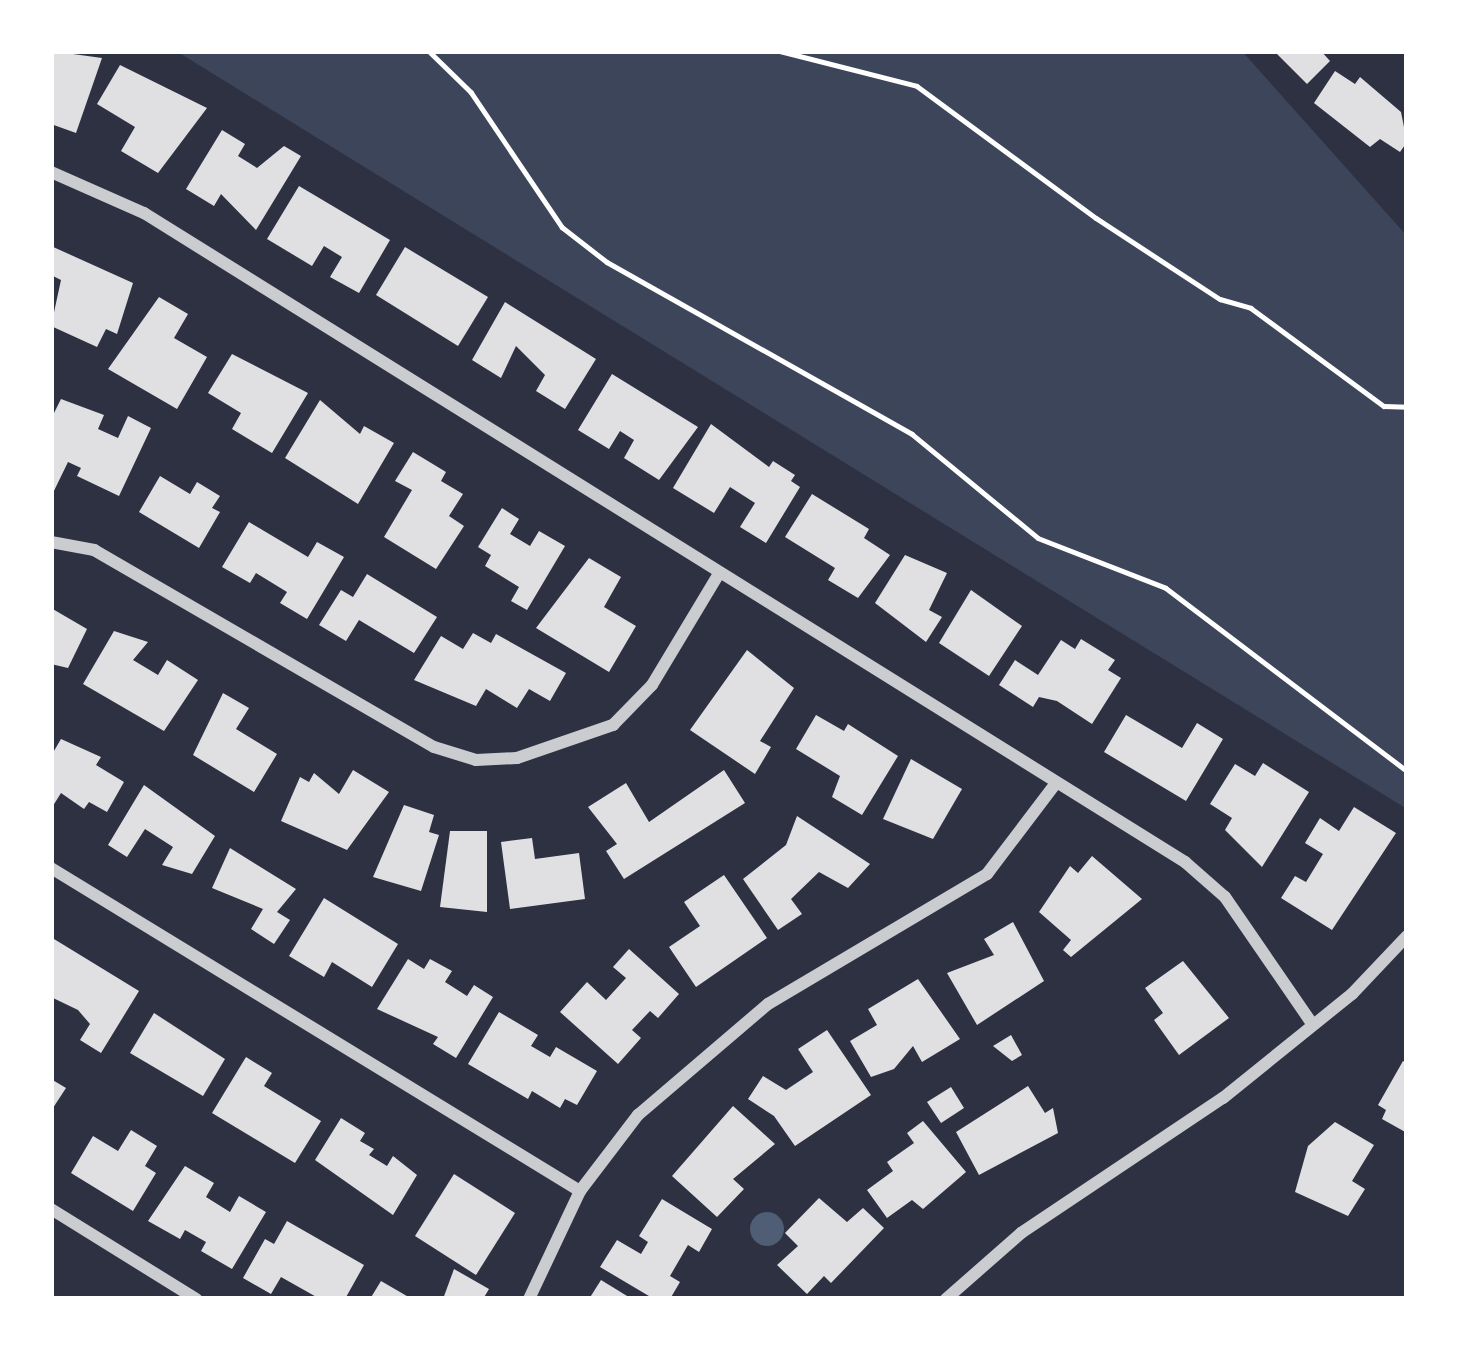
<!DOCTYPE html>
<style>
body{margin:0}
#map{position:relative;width:1458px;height:1350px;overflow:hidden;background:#2d3142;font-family:"PT Sans Narrow",sans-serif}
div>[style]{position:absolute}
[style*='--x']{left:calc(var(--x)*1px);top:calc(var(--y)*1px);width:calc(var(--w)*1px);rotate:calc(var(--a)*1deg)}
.green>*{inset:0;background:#3c4559}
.water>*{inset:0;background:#4f5d75}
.round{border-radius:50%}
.building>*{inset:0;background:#e0e0e3}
.path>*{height:4.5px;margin:-2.25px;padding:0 2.25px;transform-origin:2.25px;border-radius:2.25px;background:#fff}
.minor>*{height:12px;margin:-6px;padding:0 6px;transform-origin:6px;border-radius:6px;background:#caccd0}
span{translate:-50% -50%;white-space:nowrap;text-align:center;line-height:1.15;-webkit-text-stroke:10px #fff;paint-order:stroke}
.frame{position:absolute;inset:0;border:54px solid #fff;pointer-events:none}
</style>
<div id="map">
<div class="green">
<i style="clip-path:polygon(176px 51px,1242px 51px,1407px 236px,1407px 809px)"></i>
</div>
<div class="water">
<i class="round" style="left:750px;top:1212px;width:34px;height:34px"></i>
</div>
<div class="building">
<i style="clip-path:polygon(51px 51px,102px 58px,76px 133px,51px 124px)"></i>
<i style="clip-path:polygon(1274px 51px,1321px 51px,1330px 61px,1307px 84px)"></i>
<i style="clip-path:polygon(120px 65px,207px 108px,158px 173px,121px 151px,135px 127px,97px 104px)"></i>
<i style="clip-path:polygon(1335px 71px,1355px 84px,1360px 77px,1401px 112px,1407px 142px,1400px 152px,1380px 139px,1370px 147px,1314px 103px)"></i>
<i style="clip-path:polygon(222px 130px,245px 144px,238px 156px,257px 168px,284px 146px,301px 156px,256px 230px,221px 194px,214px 206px,186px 189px)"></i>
<i style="clip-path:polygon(299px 186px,390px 240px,359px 293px,330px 277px,342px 257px,324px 246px,312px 266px,267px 239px)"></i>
<i style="clip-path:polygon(51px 246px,133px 283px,117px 334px,106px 329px,97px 347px,51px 326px,61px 280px,51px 275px)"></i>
<i style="clip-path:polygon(405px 247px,488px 297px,458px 346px,376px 295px)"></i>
<i style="clip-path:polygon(159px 297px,188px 314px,174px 338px,207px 357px,177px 409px,108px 369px)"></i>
<i style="clip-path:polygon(505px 302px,596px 359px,565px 409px,536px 391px,545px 375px,516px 346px,501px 378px,472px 360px)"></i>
<i style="clip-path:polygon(232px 354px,308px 393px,272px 453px,232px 429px,241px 413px,208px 393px)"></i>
<i style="clip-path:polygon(612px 374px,698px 427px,659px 480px,624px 458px,634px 440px,620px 431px,609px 449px,578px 430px)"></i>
<i style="clip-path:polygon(61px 399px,104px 415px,98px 429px,118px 438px,128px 416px,151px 428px,119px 496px,77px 476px,81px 468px,68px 462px,51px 497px,51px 419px)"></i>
<i style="clip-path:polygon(320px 400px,360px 434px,364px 426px,394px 443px,358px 504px,285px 458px)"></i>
<i style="clip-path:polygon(711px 424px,769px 467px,773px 461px,795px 475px,791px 481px,800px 487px,766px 543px,740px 527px,755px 503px,730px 487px,714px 513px,673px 488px)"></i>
<i style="clip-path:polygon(413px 452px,446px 472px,441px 481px,463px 494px,449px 516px,464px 526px,436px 569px,384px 537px,412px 490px,395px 481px)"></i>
<i style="clip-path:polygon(160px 476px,190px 494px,197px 482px,220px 496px,212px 508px,220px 512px,199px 548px,139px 512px)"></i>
<i style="clip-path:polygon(812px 494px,869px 529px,864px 538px,890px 555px,858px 598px,828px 580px,835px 568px,785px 537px)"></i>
<i style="clip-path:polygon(502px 508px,519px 519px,510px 534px,530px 546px,539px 531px,565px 546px,527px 610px,511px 601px,519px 587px,485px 566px,491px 555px,478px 547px)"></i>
<i style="clip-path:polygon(249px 522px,308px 557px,317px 542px,344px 557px,307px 619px,280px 603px,287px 592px,256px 573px,250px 583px,222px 567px)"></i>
<i style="clip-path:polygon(905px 555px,947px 573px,929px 610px,942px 617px,926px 642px,875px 603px)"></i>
<i style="clip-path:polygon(589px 558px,621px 577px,604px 607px,636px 626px,609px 672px,536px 628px)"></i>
<i style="clip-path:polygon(367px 574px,437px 617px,414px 653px,359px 620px,346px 641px,319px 625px,341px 590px,353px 597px)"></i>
<i style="clip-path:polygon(971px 590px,1022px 626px,989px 676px,939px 643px)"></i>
<i style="clip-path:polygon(51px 608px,87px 629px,68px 668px,51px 664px)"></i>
<i style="clip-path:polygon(114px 631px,148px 642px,133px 660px,158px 675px,167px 660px,198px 680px,164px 731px,83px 684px)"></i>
<i style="clip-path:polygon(473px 633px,491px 643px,496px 634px,566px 673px,550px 701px,529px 689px,517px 708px,486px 689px,476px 706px,414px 680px,441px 636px,463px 649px)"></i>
<i style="clip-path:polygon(1081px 639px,1115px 660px,1108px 670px,1121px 678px,1092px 724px,1057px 701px,1039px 697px,1033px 707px,999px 685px,1015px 660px,1038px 675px,1061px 640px,1075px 649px)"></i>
<i style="clip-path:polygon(747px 650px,794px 688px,760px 741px,771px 747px,755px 774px,690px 730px)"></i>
<i style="clip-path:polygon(223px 693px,249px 708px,236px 729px,277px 754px,254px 792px,193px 755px)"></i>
<i style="clip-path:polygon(816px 715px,844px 731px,848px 724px,898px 756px,862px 815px,832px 797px,840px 776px,796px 749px)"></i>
<i style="clip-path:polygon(1126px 715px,1182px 748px,1197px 723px,1223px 739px,1186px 801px,1104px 752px)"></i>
<i style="clip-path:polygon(61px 739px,101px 757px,96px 765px,124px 782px,107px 812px,89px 802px,84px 809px,61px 793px,51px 809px,51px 756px)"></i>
<i style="clip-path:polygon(911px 759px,962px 789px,933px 839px,883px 819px)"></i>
<i style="clip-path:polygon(1263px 763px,1309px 792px,1262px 867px,1225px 830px,1232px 818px,1210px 804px,1235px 764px,1255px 776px)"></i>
<i style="clip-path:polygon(353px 770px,389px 792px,347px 850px,281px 821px,300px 777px,309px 782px,314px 773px,339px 794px)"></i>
<i style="clip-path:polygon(724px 770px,745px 803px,624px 879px,606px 851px,617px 844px,588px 807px,626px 783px,649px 822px)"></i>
<i style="clip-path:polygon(144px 785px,215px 836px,192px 874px,162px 865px,173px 847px,145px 829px,127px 857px,108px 845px)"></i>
<i style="clip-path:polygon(404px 805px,434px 815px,429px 832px,439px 835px,421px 891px,373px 877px)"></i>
<i style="clip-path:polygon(1354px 807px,1396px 833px,1332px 930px,1281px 898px,1295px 876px,1306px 882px,1323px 854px,1305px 843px,1320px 818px,1339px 831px)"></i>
<i style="clip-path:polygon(797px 816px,870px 864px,848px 888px,819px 872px,791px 899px,802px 914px,778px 930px,743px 879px,786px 845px)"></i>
<i style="clip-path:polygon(450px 831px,487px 831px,487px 912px,440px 907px)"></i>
<i style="clip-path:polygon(532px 838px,535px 859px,579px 853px,585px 899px,510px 909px,501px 842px)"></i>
<i style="clip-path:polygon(230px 848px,296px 889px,277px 912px,290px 920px,274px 944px,251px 929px,263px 909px,212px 888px)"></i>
<i style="clip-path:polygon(1092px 856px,1142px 899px,1071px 957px,1063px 950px,1071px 940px,1039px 912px,1070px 866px,1078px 873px)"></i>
<i style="clip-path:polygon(724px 875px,767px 938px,696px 987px,669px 947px,700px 926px,684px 902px)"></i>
<i style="clip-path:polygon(324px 898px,398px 944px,372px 987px,332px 962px,324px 977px,289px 956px)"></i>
<i style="clip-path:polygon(1013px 922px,1044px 981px,977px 1025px,947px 973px,994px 955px,984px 939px)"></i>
<i style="clip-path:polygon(54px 939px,139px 991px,101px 1053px,80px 1040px,90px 1024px,78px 1010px,51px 997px)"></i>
<i style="clip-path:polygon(629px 949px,679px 994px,658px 1018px,650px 1011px,632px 1030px,641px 1038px,618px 1064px,560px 1012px,587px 982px,606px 1000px,626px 978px,613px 967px)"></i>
<i style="clip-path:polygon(408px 959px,424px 969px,430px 959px,452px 971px,445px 982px,467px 996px,474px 985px,493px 997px,456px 1058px,433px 1044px,438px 1037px,377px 1009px)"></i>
<i style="clip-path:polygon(1183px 961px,1229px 1018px,1179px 1055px,1154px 1020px,1163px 1013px,1145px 988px)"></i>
<i style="clip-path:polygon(918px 979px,960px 1039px,922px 1062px,913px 1046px,894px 1069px,871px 1077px,850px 1041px,877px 1025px,868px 1009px)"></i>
<i style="clip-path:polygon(499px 1012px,538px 1035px,531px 1046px,550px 1057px,556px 1047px,597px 1071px,577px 1105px,565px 1099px,560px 1108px,532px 1091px,528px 1099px,468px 1064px)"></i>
<i style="clip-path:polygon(154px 1013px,225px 1059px,203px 1096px,130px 1053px)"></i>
<i style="clip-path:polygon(827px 1030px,871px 1095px,795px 1146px,774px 1116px,748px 1099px,763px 1076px,786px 1090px,813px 1072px,798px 1049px)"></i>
<i style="clip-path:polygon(1011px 1035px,1022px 1055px,1012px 1061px,993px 1046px)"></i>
<i style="clip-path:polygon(246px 1057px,272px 1073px,264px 1086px,321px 1121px,295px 1163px,212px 1113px)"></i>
<i style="clip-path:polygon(1403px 1061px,1407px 1063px,1407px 1133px,1382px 1119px,1386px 1110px,1378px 1105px)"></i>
<i style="clip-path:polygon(51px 1079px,66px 1088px,51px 1111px)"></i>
<i style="clip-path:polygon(1028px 1086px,1045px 1113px,1053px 1108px,1058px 1133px,979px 1175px,956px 1132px)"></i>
<i style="clip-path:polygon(951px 1087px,964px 1108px,941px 1123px,927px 1102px)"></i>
<i style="clip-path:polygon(733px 1106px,775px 1144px,733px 1179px,744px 1189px,717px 1217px,672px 1176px)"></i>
<i style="clip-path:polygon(341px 1118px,365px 1133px,360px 1141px,374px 1149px,369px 1155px,387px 1166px,393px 1156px,417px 1175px,393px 1215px,315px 1160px)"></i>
<i style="clip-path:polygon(923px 1121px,966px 1172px,923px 1209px,912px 1200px,887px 1218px,867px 1190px,893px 1171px,887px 1162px,914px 1143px,907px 1133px)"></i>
<i style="clip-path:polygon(1335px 1122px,1374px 1145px,1352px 1181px,1365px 1189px,1348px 1216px,1295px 1192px,1308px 1146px)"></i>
<i style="clip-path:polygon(131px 1130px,157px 1146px,145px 1166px,156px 1173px,133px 1211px,71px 1173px,93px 1136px,118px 1151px)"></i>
<i style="clip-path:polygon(185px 1166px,214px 1183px,206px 1197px,230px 1212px,239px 1196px,266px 1212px,232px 1269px,201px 1251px,206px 1242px,185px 1230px,180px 1239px,148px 1221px)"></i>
<i style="clip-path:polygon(454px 1174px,515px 1213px,476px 1275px,415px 1236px)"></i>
<i style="clip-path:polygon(819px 1198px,847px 1222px,863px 1208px,884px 1228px,831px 1283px,824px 1276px,807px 1294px,777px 1265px,798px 1246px,785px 1233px)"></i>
<i style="clip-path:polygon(662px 1199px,712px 1229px,699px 1252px,688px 1245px,670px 1276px,680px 1282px,670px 1299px,654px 1299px,600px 1267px,617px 1240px,641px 1254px,648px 1242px,639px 1236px)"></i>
<i style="clip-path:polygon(287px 1221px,364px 1265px,345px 1299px,320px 1299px,281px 1277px,271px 1294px,243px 1278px,265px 1239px,274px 1244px)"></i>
<i style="clip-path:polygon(454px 1269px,489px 1289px,483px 1299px,443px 1299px)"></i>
<i style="clip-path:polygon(601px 1280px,632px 1299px,589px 1299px)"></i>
<i style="clip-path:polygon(381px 1281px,412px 1299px,370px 1299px)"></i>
</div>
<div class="path">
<i style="--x:429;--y:51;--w:59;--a:44.3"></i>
<i style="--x:471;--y:92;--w:163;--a:56"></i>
<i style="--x:562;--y:227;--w:57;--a:37.9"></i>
<i style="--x:607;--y:262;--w:350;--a:29.4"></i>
<i style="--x:912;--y:434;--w:163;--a:39.5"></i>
<i style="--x:1038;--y:538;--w:137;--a:21.3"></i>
<i style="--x:1166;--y:588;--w:303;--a:37.2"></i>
<i style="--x:780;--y:51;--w:141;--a:14.3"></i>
<i style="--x:917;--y:86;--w:222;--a:36.4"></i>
<i style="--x:1096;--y:218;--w:148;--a:33.2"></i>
<i style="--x:1220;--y:299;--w:32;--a:16"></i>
<i style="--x:1251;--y:308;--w:165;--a:36.4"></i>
<i style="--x:1384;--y:406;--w:23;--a:2"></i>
</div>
<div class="minor">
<i style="--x:51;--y:172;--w:102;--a:23.8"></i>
<i style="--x:144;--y:213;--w:1227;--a:31.94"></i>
<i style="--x:1185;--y:862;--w:53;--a:41.2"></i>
<i style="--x:1225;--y:897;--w:155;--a:55.5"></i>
<i style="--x:51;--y:542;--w:44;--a:10.5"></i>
<i style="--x:94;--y:550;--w:393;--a:30.1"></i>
<i style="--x:434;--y:747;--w:44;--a:17.2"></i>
<i style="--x:476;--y:760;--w:41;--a:-2.8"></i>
<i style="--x:517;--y:758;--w:102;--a:-19"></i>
<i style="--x:613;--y:725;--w:56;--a:-45.7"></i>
<i style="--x:652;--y:685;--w:128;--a:-59"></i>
<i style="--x:51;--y:868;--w:620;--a:31.41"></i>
<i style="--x:51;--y:1209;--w:171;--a:31.8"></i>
<i style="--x:529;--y:1299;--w:119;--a:-64.7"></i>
<i style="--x:580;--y:1191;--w:96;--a:-52.7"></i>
<i style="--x:638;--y:1115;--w:171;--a:-40.5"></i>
<i style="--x:768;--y:1004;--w:255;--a:-30.7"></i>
<i style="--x:987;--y:874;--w:114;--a:-52.8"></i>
<i style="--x:946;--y:1299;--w:100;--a:-41.3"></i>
<i style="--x:1021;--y:1233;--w:243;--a:-33.8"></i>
<i style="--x:1223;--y:1098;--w:166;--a:-38.9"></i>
<i style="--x:1352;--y:994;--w:80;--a:-46.5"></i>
</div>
<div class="frame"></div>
</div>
